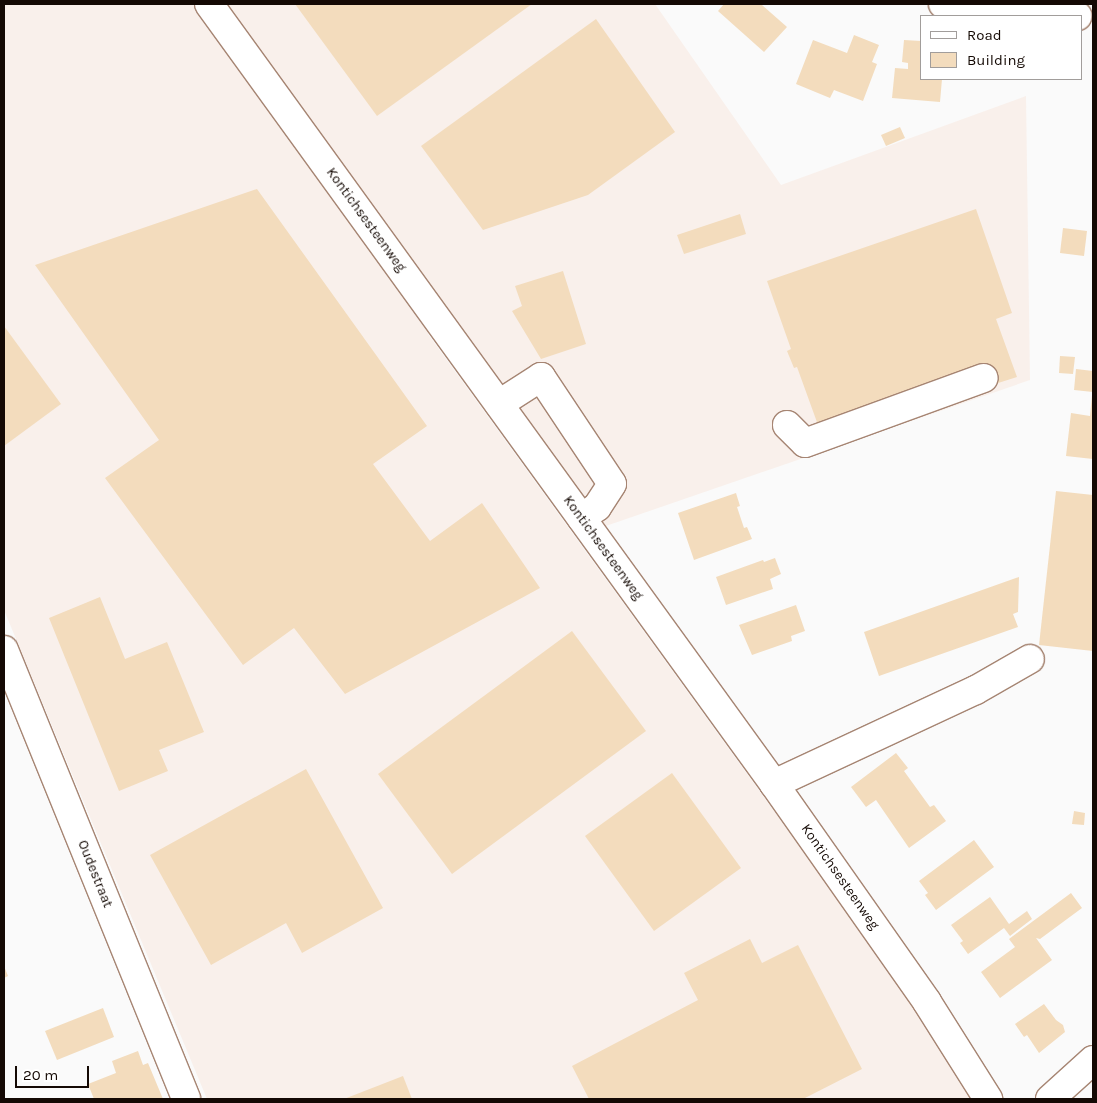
<!DOCTYPE html>
<style>
body{margin:0}
#map{position:relative;width:1097px;height:1103px;overflow:hidden;background:#fafafa;font-family:Karla,sans-serif}
div>[style]{position:absolute}
[style*='--x']{left:calc(var(--x)*1px);top:calc(var(--y)*1px);width:calc(var(--w)*1px);rotate:calc(var(--a)*1deg)}
.built>*{inset:0;background:#f9f0eb}
.building>*{inset:0;background:#f3dcbd}
.roads{filter:drop-shadow(1px 0 #a68573) drop-shadow(-1px 0 #a68573) drop-shadow(0 1px #a68573) drop-shadow(0 -1px #a68573)}
.minor>*{height:28px;margin:-14px;padding:0 14px;transform-origin:14px;border-radius:14px;background:#fff}
span{translate:-50% -50%;white-space:nowrap;text-align:center;line-height:1.15;-webkit-text-stroke:5px #fff;paint-order:stroke}
.street-label{font-size:14px;color:#140904}
.frame{position:absolute;inset:0;border:5px solid #140904;pointer-events:none}
.legend{position:absolute;left:920px;top:15px;width:162px;height:65px;box-sizing:border-box;background:#fff;border:1px solid #a19d9b;margin:0;padding:6px 9px;list-style:none;font-size:15px;color:#140904}
.legend li{display:flex;align-items:center;gap:10px;height:25px}
.legend b{width:25px;border:1px solid #a19d9b}
.scale{position:absolute;left:15px;top:1066px;width:74px;height:22px;box-sizing:border-box;border:2px solid #140904;border-top:0;padding-left:6px;font-size:15px;line-height:18px;white-space:nowrap;color:#140904;-webkit-text-stroke:4px #fff;paint-order:stroke}
</style>
<div id="map">
<div class="built">
<i style="clip-path:polygon(4px 4px,655px 4px,781px 185px,1026px 96px,1030px 380px,600px 528px,442px 324px,428px 334px,911px 1000px,957px 1072px,970px 1099px,207px 1099px,4px 610px)"></i>
</div>
<div class="building">
<i style="clip-path:polygon(295px 4px,532px 4px,377px 116px)"></i>
<i style="clip-path:polygon(724px 4px,761px 4px,787px 27px,764px 52px,718px 11px)"></i>
<i style="clip-path:polygon(596px 19px,675px 132px,588px 195px,483px 230px,421px 146px)"></i>
<i style="clip-path:polygon(854px 35px,879px 45px,872px 62px,877px 64px,863px 101px,834px 90px,830px 98px,796px 84px,813px 40px,847px 53px)"></i>
<i style="clip-path:polygon(904px 40px,921px 41px,921px 79px,942px 79px,940px 102px,892px 98px,895px 68px,908px 69px,908px 63px,902px 62px)"></i>
<i style="clip-path:polygon(900px 127px,905px 138px,886px 146px,881px 135px)"></i>
<i style="clip-path:polygon(257px 189px,427px 426px,373px 464px,430px 541px,482px 503px,540px 588px,345px 694px,294px 628px,243px 665px,105px 478px,159px 440px,35px 265px)"></i>
<i style="clip-path:polygon(976px 209px,1012px 313px,996px 319px,1017px 377px,995px 384px,818px 425px,797px 367px,794px 368px,787px 351px,791px 349px,767px 281px)"></i>
<i style="clip-path:polygon(740px 214px,746px 234px,684px 254px,677px 235px)"></i>
<i style="clip-path:polygon(1063px 228px,1087px 231px,1084px 256px,1060px 253px)"></i>
<i style="clip-path:polygon(563px 271px,586px 344px,541px 359px,512px 311px,522px 306px,515px 286px)"></i>
<i style="clip-path:polygon(4px 326px,61px 404px,4px 446px)"></i>
<i style="clip-path:polygon(1060px 356px,1075px 357px,1073px 374px,1059px 373px)"></i>
<i style="clip-path:polygon(1076px 369px,1093px 371px,1093px 392px,1074px 390px)"></i>
<i style="clip-path:polygon(1092px 395px,1093px 459px,1066px 456px,1071px 413px,1090px 416px)"></i>
<i style="clip-path:polygon(1056px 491px,1093px 495px,1093px 651px,1039px 645px)"></i>
<i style="clip-path:polygon(736px 493px,740px 506px,737px 507px,744px 528px,747px 527px,752px 539px,694px 560px,678px 513px)"></i>
<i style="clip-path:polygon(775px 558px,781px 574px,770px 579px,773px 589px,726px 605px,716px 577px,763px 560px,764px 562px)"></i>
<i style="clip-path:polygon(1019px 577px,1018px 612px,1013px 614px,1018px 627px,879px 676px,864px 632px)"></i>
<i style="clip-path:polygon(100px 597px,125px 659px,167px 642px,204px 732px,159px 750px,168px 771px,119px 791px,49px 618px)"></i>
<i style="clip-path:polygon(796px 605px,805px 631px,791px 636px,792px 641px,752px 655px,739px 625px)"></i>
<i style="clip-path:polygon(572px 631px,646px 731px,452px 874px,378px 774px)"></i>
<i style="clip-path:polygon(896px 753px,908px 768px,904px 771px,930px 807px,934px 805px,946px 821px,909px 848px,876px 800px,866px 807px,851px 787px)"></i>
<i style="clip-path:polygon(306px 769px,383px 908px,302px 953px,286px 923px,211px 965px,150px 855px)"></i>
<i style="clip-path:polygon(672px 773px,741px 868px,654px 931px,585px 836px)"></i>
<i style="clip-path:polygon(1074px 811px,1085px 813px,1084px 825px,1072px 824px)"></i>
<i style="clip-path:polygon(974px 840px,994px 867px,936px 910px,925px 895px,928px 893px,919px 881px)"></i>
<i style="clip-path:polygon(1071px 893px,1082px 908px,1040px 939px,1036px 938px,1052px 960px,1000px 998px,981px 972px,1015px 947px,1009px 939px)"></i>
<i style="clip-path:polygon(990px 897px,1009px 924px,1027px 911px,1032px 919px,1010px 936px,1004px 928px,968px 954px,960px 943px,963px 941px,951px 925px)"></i>
<i style="clip-path:polygon(750px 939px,762px 963px,798px 945px,862px 1069px,803px 1099px,589px 1099px,572px 1066px,698px 1000px,684px 973px)"></i>
<i style="clip-path:polygon(4px 966px,8px 976px,4px 978px)"></i>
<i style="clip-path:polygon(1044px 1004px,1056px 1020px,1063px 1025px,1065px 1032px,1039px 1053px,1027px 1035px,1024px 1037px,1015px 1024px)"></i>
<i style="clip-path:polygon(103px 1008px,114px 1037px,57px 1060px,45px 1031px)"></i>
<i style="clip-path:polygon(138px 1051px,143px 1065px,148px 1063px,163px 1099px,94px 1099px,88px 1084px,116px 1073px,112px 1061px)"></i>
<i style="clip-path:polygon(403px 1076px,412px 1099px,344px 1099px)"></i>
</div>
<div class="roads">
<div class="minor">
<i style="--x:209;--y:4;--w:963;--a:54.08"></i>
<i style="--x:774;--y:784;--w:266;--a:54.9"></i>
<i style="--x:927;--y:1002;--w:115;--a:57.8"></i>
<i style="--x:943;--y:4;--w:135;--a:5.1"></i>
<i style="--x:499;--y:404;--w:50;--a:-32.7"></i>
<i style="--x:541;--y:377;--w:128;--a:56.4"></i>
<i style="--x:612;--y:484;--w:27;--a:123"></i>
<i style="--x:597;--y:507;--w:19;--a:145"></i>
<i style="--x:787;--y:425;--w:25;--a:45"></i>
<i style="--x:805;--y:443;--w:190;--a:-20"></i>
<i style="--x:4;--y:650;--w:484;--a:67.9"></i>
<i style="--x:774;--y:784;--w:223;--a:-25"></i>
<i style="--x:976;--y:690;--w:62;--a:-29.9"></i>
<i style="--x:1050;--y:1099;--w:58;--a:-42.2"></i>
</div>
</div>
<div class="street-label">
<span style="left:366px;top:220px;rotate:54deg">Kontichsesteenweg</span>
<span style="left:603px;top:548px;rotate:54deg">Kontichsesteenweg</span>
<span style="left:95px;top:874px;rotate:68deg">Oudestraat</span>
<span style="left:840px;top:877px;rotate:55deg">Kontichsesteenweg</span>
</div>
<div class="frame"></div>
<ul class="legend">
<li><b style="height:6px;background:#fff"></b>Road</li>
<li><b style="height:14px;background:#f3dcbd"></b>Building</li>
</ul>
<div class="scale">20 m</div>
</div>
